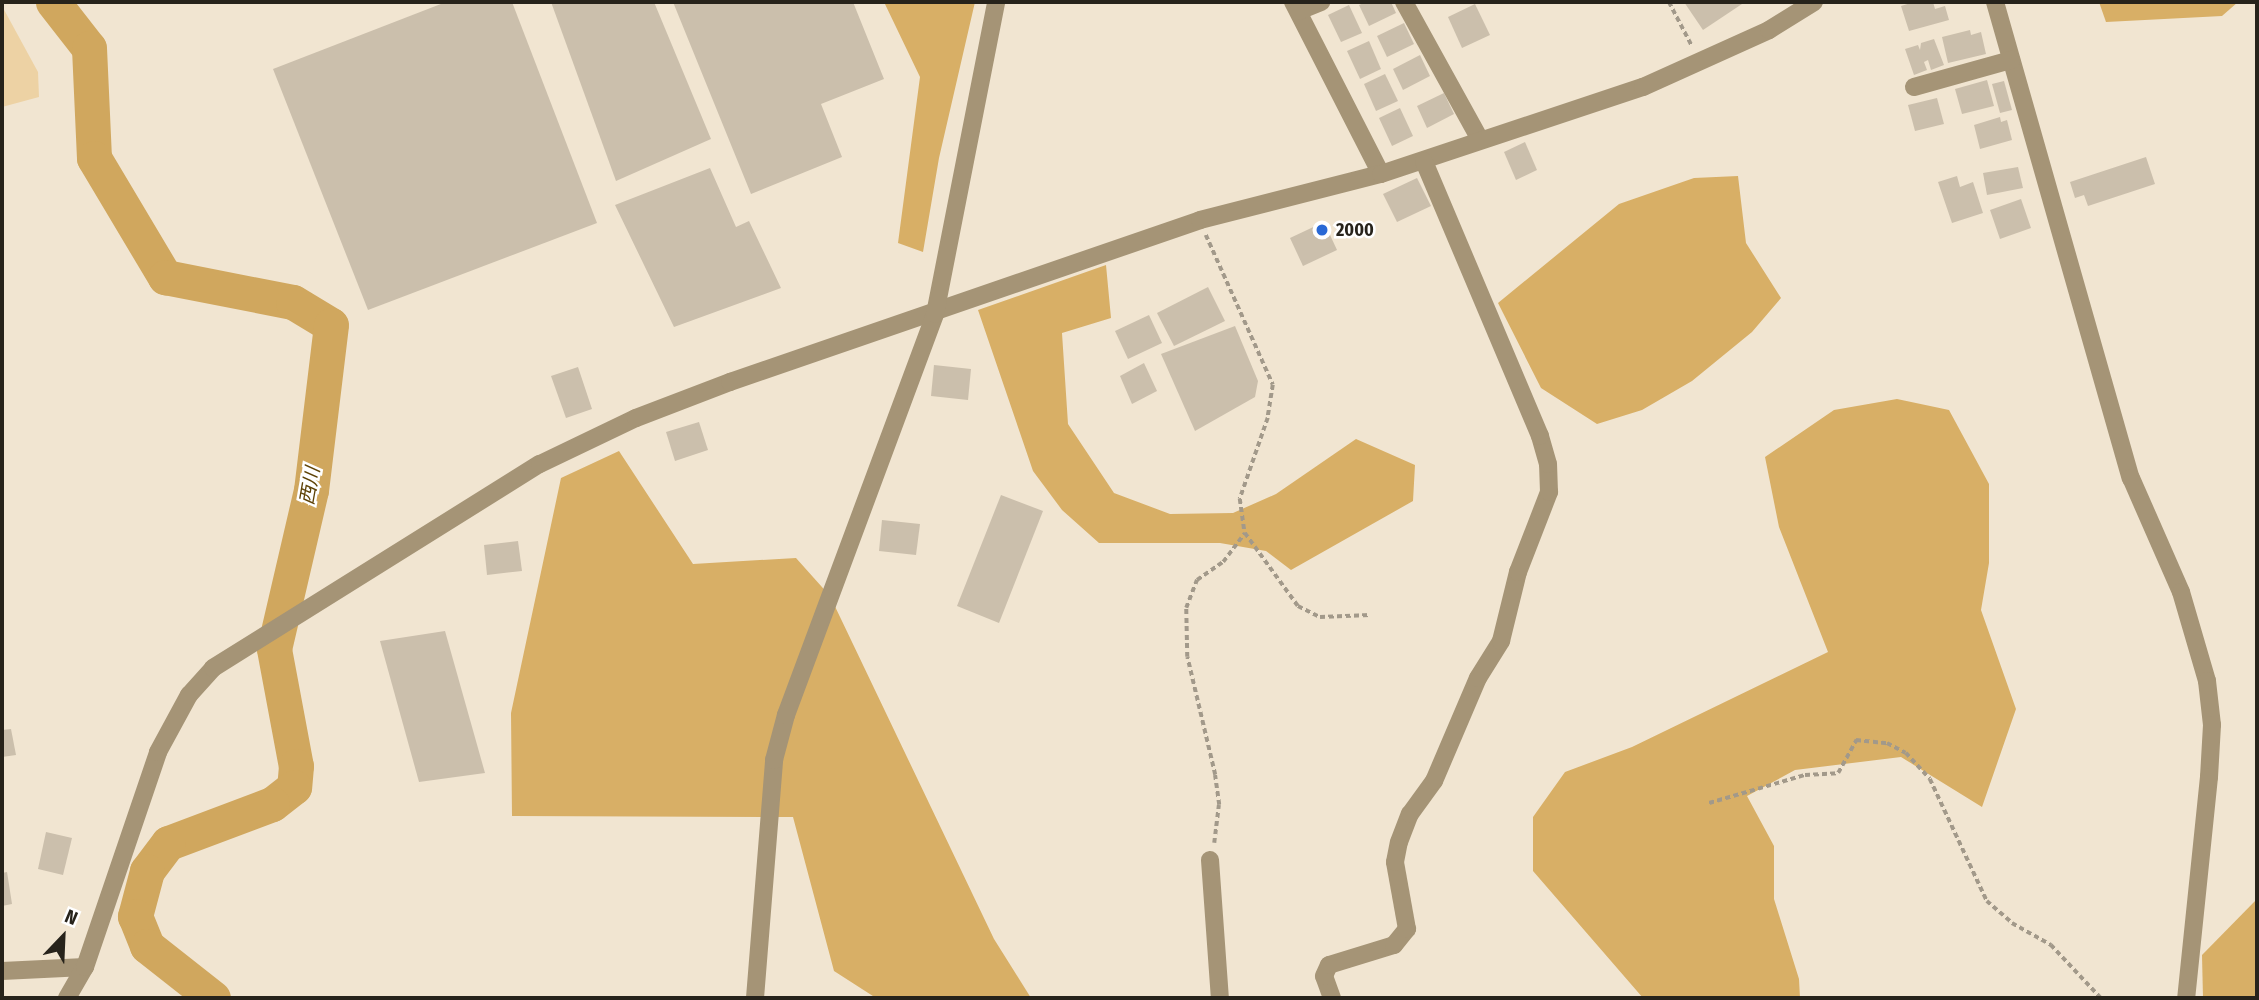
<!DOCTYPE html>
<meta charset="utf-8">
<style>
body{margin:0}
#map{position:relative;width:2259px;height:1000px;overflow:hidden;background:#f1e5d1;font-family:"Fira Sans Condensed","Noto Sans JP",sans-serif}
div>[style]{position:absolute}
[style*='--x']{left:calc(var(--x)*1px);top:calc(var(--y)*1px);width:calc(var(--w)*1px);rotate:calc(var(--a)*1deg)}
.green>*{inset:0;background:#edd2a4}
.forest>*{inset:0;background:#d8af66}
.river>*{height:35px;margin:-17.5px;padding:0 17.5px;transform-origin:17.5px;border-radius:17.5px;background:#d0a75e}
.building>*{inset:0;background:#cbbfac}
.path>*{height:3.5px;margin-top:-1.75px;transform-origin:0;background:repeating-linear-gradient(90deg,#a2998a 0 5px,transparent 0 8.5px)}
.minor>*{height:18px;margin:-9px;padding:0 9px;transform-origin:9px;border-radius:9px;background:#a59476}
.dots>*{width:19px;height:19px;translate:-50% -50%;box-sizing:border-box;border:4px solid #fff;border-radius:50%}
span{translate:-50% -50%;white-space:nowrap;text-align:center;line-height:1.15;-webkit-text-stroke:5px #fff;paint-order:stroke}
.poi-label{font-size:18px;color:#27231b;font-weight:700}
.left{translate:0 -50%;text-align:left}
.water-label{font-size:19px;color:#5f4307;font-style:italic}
.frame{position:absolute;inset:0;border:4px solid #27231b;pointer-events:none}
.north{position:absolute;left:28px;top:902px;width:70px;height:70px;-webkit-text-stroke:5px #fff;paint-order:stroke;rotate:23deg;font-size:19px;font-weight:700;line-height:28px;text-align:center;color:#27231b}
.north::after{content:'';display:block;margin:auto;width:24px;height:32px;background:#27231b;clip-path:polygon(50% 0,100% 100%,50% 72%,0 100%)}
</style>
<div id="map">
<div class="green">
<i style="clip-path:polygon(2px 6px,38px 72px,39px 97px,2px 107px)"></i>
</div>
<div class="forest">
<i style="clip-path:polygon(884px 2px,975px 2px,939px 158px,923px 252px,898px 243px,920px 77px)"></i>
<i style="clip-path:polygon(2099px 2px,2238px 2px,2222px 16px,2106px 22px)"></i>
<i style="clip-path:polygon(1738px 176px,1746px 243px,1781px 298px,1752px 332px,1692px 381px,1642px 410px,1597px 424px,1541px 388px,1498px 303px,1619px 204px,1694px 178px)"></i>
<i style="clip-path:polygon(1106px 265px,1111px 318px,1062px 333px,1068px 424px,1114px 493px,1170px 514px,1233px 513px,1276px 494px,1356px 439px,1415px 465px,1413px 501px,1291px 570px,1266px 551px,1220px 543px,1099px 543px,1062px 510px,1033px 471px,978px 310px)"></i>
<i style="clip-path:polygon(1897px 399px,1949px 410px,1989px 484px,1989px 563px,1981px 610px,2016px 709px,1982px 807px,1901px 757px,1795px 770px,1747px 796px,1774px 846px,1774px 899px,1799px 979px,1800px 998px,1643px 998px,1533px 871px,1533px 817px,1565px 772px,1632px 747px,1828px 652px,1779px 527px,1765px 457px,1834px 410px)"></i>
<i style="clip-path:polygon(619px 451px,693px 564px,796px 558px,830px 596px,994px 939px,1031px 998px,876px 998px,834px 971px,793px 817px,512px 816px,511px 713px,561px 478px)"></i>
<i style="clip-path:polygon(2257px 899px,2257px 998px,2203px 998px,2202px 955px)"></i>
</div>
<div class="river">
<i style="--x:53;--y:2;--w:58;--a:52"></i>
<i style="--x:89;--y:48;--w:110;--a:87.4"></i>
<i style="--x:94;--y:158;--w:139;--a:59.2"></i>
<i style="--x:165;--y:277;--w:130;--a:11.1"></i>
<i style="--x:293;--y:302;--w:44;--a:31.2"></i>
<i style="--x:331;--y:325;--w:166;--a:96.9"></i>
<i style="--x:311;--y:490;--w:163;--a:103.1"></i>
<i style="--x:274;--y:649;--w:119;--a:79.4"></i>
<i style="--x:296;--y:766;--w:21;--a:95"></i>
<i style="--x:294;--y:787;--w:28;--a:142"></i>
<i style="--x:272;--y:804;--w:111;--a:159.4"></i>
<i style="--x:168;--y:843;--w:35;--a:127"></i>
<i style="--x:147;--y:871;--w:47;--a:104.9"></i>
<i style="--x:135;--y:916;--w:32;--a:68"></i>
<i style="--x:147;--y:946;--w:84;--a:38.2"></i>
</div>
<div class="building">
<i style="clip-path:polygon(446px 2px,512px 2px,597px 223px,368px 310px,273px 69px)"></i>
<i style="clip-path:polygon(551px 2px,654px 2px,711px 139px,616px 181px)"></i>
<i style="clip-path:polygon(673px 2px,853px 2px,884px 79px,821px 104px,842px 157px,751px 194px)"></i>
<i style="clip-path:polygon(1366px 2px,1391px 2px,1396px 13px,1369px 26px,1359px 5px)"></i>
<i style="clip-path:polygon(1684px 2px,1745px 2px,1703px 30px)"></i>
<i style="clip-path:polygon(1914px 2px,1933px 2px,1935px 9px,1945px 6px,1949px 20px,1909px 31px,1901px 6px)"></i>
<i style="clip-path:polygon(1475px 4px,1490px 35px,1462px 48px,1448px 17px)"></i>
<i style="clip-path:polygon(1349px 5px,1362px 33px,1341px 42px,1328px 15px)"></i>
<i style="clip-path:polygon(1404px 23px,1414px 44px,1387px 57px,1377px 36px)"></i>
<i style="clip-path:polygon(1970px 30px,1971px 35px,1981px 32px,1986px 54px,1948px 63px,1942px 37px)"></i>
<i style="clip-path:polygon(1934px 39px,1944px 65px,1931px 70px,1928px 60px,1924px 62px,1927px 70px,1914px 75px,1905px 49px,1918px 45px,1920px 50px,1921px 43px)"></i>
<i style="clip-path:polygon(1369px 41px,1381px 69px,1360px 79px,1347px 51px)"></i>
<i style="clip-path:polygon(1420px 55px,1430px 76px,1403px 90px,1393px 69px)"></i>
<i style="clip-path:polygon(1385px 74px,1398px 101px,1376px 111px,1364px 84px)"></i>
<i style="clip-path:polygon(1987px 80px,1994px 106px,1962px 114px,1955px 89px)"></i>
<i style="clip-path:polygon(2004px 81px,2012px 110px,2000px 113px,1992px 84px)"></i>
<i style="clip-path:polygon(1444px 93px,1454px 114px,1427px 128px,1417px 106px)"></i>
<i style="clip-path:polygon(1937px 98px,1944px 124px,1915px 131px,1908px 105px)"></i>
<i style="clip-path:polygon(1400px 108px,1413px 136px,1392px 146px,1379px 118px)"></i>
<i style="clip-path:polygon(2000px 117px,2001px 122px,2007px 120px,2012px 140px,1980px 149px,1974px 125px)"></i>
<i style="clip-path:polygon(1525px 142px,1537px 170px,1516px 180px,1504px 152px)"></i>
<i style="clip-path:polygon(2146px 157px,2155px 184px,2088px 206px,2084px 195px,2075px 198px,2070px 182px)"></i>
<i style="clip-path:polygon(2018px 167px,2023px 188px,1987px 195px,1983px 173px)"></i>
<i style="clip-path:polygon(710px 168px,736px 227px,749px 221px,781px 288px,674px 327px,615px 205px)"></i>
<i style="clip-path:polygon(1957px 176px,1960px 187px,1973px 182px,1983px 213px,1952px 223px,1938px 182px)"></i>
<i style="clip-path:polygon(1417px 178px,1431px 206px,1397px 222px,1383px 194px)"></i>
<i style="clip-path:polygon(2021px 199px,2031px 228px,2000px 239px,1990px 210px)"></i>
<i style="clip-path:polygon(1324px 222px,1337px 250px,1303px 266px,1290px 238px)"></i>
<i style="clip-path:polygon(1208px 287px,1225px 321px,1174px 346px,1157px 313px)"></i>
<i style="clip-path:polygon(1149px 315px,1162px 343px,1128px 359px,1115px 331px)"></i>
<i style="clip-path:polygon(1235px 326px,1258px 381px,1255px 397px,1195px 431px,1161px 354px)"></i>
<i style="clip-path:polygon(1144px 363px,1157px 391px,1132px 404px,1120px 376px)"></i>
<i style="clip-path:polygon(934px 365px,971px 369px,968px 400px,931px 396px)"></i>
<i style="clip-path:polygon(578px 367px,592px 409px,566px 418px,551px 376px)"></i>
<i style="clip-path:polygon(699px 422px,708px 450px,675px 461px,666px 432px)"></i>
<i style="clip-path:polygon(1001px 495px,1043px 511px,999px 623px,957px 606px)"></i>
<i style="clip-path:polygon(882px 520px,920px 524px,916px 555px,879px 551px)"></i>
<i style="clip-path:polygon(518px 541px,522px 571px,487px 575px,484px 545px)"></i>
<i style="clip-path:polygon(445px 631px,485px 773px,419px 782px,380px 641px)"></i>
<i style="clip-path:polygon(11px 729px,16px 755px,2px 757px,2px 730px)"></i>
<i style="clip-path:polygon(46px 832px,72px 838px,63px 875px,38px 869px)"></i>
<i style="clip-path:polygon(7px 872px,12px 904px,2px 906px,2px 873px)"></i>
</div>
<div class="path">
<i style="--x:1669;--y:2;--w:50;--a:62.4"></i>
<i style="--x:1206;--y:235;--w:164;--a:65.9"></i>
<i style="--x:1273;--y:385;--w:33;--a:99"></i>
<i style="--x:1268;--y:418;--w:86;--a:109.1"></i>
<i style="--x:1240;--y:499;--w:34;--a:82"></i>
<i style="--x:1245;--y:533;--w:90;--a:54"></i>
<i style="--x:1298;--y:606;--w:25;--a:27"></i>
<i style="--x:1320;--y:617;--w:50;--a:-2.3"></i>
<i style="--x:1709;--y:803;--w:100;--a:-16.3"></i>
<i style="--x:1805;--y:775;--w:33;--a:-3"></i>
<i style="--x:1838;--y:773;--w:38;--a:-61"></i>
<i style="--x:1856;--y:740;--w:31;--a:6"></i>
<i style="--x:1887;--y:743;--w:21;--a:28"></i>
<i style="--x:1906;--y:753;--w:35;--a:47"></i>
<i style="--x:1930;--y:779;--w:135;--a:65"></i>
<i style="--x:1987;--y:901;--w:33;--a:41"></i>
<i style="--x:2012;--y:923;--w:45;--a:29.4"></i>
<i style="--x:2051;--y:945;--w:73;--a:46.7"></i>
<i style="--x:1214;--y:843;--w:38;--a:-83"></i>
<i style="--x:1219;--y:805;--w:30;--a:-98"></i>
<i style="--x:1215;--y:775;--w:121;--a:-103.3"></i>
<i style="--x:1187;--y:657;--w:49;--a:-91.2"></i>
<i style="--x:1186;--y:608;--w:30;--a:-69"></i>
<i style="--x:1197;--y:580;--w:32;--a:-35"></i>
<i style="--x:1223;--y:562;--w:36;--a:-53"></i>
</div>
<div class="minor">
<i style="--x:1293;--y:2;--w:193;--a:62.9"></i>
<i style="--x:1404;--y:2;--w:155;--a:61.1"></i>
<i style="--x:1995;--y:2;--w:495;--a:74.1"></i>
<i style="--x:2131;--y:478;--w:124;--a:66.3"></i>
<i style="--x:2181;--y:592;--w:93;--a:73.7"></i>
<i style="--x:2207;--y:681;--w:44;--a:83.5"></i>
<i style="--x:2212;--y:725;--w:52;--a:93.3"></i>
<i style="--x:2209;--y:777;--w:222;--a:95.9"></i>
<i style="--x:1299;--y:11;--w:24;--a:-22"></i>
<i style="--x:1914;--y:87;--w:101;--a:-15.6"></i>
<i style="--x:1210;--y:860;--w:138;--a:85.9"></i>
<i style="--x:2;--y:971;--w:83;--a:-2.8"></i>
<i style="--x:67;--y:998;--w:36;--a:-60"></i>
<i style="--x:85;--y:967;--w:227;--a:-71.2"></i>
<i style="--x:158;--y:752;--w:65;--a:-61.5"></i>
<i style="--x:189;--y:695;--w:36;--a:-48"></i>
<i style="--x:213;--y:668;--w:385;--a:-32"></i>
<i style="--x:540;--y:464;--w:106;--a:-25.6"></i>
<i style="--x:636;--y:418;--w:101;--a:-21"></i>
<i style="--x:730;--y:382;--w:497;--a:-19"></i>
<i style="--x:1200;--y:220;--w:187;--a:-14.3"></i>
<i style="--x:1381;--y:174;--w:276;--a:-18.4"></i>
<i style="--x:1643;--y:87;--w:138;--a:-24.3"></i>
<i style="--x:1769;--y:30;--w:53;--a:-31.9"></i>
<i style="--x:755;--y:998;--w:239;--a:-85.4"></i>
<i style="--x:774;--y:760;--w:47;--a:-75.1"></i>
<i style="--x:786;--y:715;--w:428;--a:-69.6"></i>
<i style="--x:935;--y:314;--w:318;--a:-78.9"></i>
<i style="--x:1332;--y:998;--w:23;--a:-110"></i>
<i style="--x:1324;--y:976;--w:12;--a:-66"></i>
<i style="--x:1329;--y:965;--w:68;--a:-17.1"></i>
<i style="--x:1394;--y:945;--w:21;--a:-51"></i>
<i style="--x:1407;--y:929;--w:68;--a:-100.2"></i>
<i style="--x:1395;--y:862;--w:20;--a:-79"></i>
<i style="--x:1399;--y:842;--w:30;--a:-69"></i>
<i style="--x:1410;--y:814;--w:41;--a:-54"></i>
<i style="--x:1434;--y:781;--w:112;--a:-66.9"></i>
<i style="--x:1478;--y:678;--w:44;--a:-58.1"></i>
<i style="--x:1501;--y:641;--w:71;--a:-76.2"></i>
<i style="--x:1518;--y:572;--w:86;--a:-68.8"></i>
<i style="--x:1549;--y:492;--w:28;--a:-92"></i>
<i style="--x:1548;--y:464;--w:29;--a:-106"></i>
<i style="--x:1540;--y:436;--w:298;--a:-112.9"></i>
</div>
<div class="dots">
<i style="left:1322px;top:230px;background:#2968d5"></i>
</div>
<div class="poi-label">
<span class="left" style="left:1336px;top:230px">2000</span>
</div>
<div class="water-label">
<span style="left:310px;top:486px;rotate:-80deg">西川</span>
</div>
<div class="frame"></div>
<div class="north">N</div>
</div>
